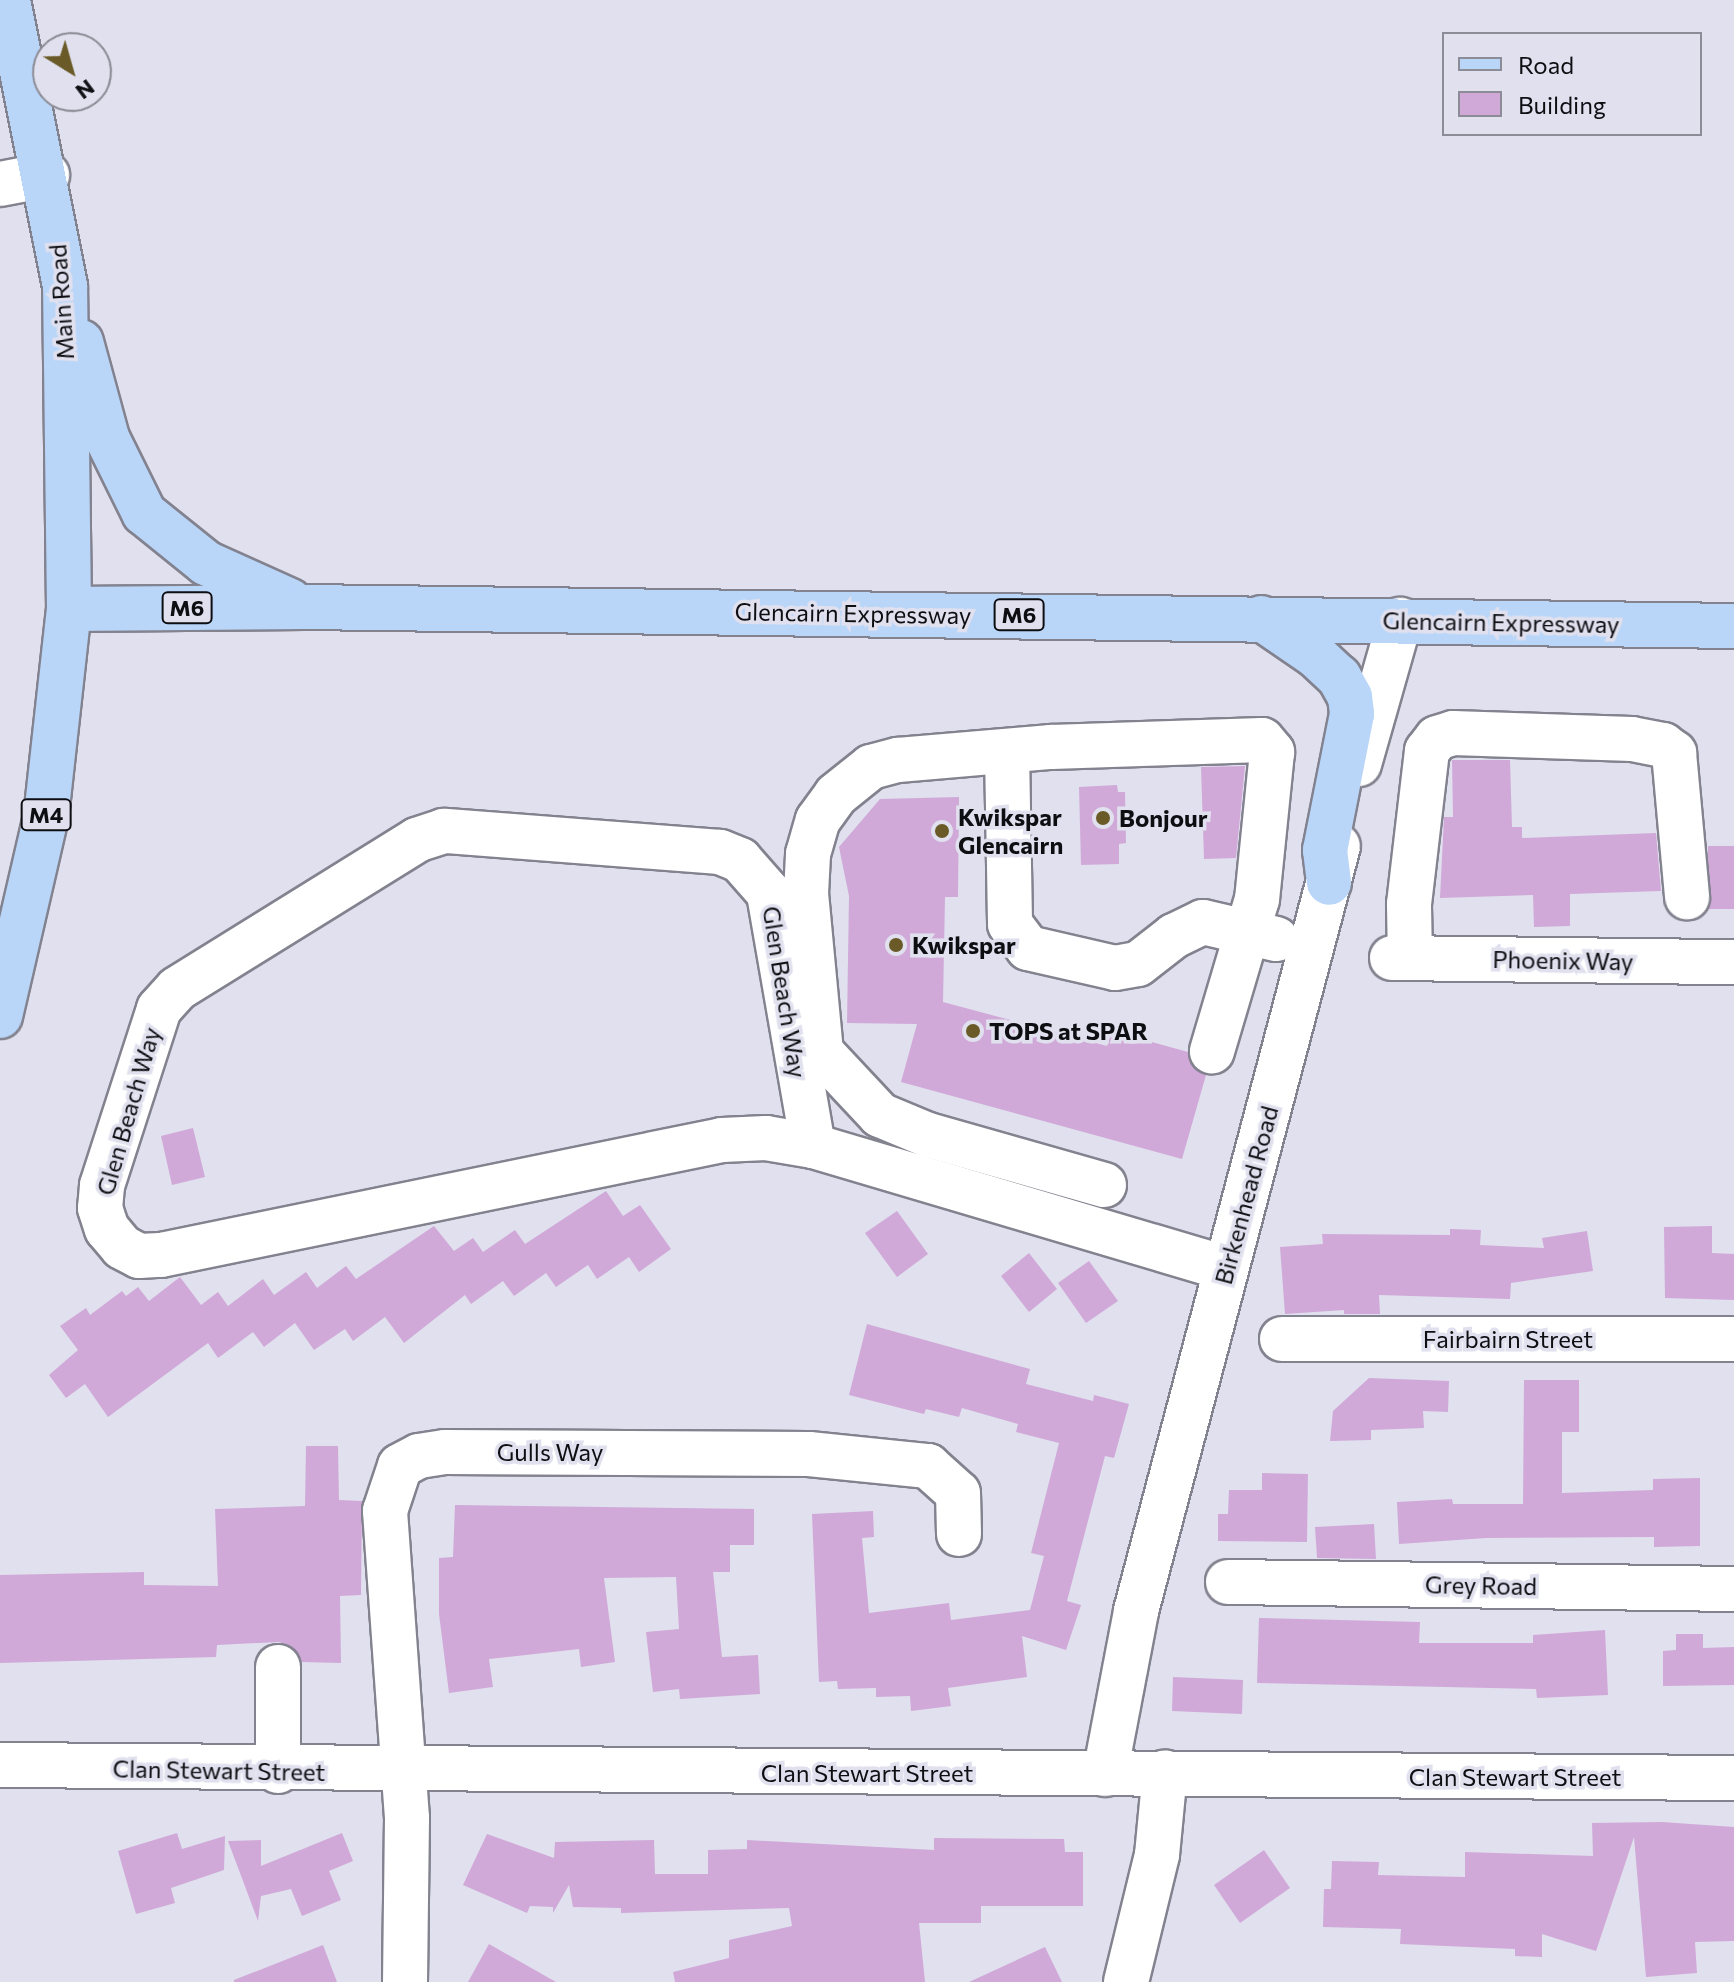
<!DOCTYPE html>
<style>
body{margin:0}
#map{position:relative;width:1734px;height:1982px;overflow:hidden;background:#e0e0ee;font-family:Commissioner,sans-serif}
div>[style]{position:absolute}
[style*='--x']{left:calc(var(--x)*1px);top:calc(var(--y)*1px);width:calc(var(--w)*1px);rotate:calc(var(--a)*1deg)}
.building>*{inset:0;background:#d0a9d8}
.roads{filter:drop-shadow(2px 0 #83828f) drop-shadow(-2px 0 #83828f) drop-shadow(0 2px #83828f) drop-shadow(0 -2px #83828f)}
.minor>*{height:44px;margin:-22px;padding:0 22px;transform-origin:22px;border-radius:22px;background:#fff}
.major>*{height:44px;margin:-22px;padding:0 22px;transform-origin:22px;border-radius:22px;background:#b9d6f9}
.dots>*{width:22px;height:22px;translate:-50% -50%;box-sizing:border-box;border:4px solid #e0e0ee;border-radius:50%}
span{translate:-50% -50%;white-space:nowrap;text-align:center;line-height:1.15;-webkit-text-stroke:7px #e0e0ee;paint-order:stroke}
.shield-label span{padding:2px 6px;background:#e0e0ee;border:2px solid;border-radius:6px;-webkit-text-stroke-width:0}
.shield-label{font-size:22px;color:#0d0d12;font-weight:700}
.street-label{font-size:24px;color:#0d0d12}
.poi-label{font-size:24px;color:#0d0d12;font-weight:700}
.left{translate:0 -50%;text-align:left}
.legend{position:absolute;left:1442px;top:32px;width:260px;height:104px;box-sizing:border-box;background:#e0e0ee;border:2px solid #8c8c96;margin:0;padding:10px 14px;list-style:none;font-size:24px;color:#0d0d12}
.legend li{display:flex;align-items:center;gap:16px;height:40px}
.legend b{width:40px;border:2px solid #8c8c96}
.north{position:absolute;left:32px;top:32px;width:80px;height:80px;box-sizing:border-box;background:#e0e0ee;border:2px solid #8c8c96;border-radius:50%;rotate:143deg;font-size:22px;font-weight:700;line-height:32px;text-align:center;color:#0d0d12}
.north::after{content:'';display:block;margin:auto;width:28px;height:36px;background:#695a27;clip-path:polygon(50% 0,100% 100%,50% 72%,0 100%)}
</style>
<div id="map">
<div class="building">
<i style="clip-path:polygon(1452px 760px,1510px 760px,1512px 827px,1522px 827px,1522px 838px,1656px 833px,1661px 891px,1570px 894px,1570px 926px,1534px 927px,1533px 895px,1440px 898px,1444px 817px,1453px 817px)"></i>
<i style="clip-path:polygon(1245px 766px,1236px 858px,1204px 859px,1201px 767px)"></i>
<i style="clip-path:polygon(1117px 785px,1118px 792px,1125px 792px,1126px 843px,1119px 844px,1119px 864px,1081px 865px,1079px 787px)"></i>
<i style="clip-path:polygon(959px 797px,958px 897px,945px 897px,943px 1002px,1107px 1046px,1112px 1031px,1188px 1052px,1193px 1068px,1206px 1075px,1182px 1159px,901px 1082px,917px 1024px,847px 1023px,849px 896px,839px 847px,880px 799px)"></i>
<i style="clip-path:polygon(1708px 846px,1734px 846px,1734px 909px,1708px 909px)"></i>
<i style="clip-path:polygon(193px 1128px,205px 1177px,172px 1185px,161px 1136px)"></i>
<i style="clip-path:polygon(606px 1191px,623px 1216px,640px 1205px,671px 1249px,639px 1272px,629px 1257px,597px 1279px,588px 1265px,556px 1287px,546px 1273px,514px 1296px,503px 1281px,471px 1304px,465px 1295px,404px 1343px,385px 1317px,353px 1341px,345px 1329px,314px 1350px,295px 1323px,264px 1347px,253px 1332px,218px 1358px,208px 1343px,108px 1417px,85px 1384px,66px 1398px,49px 1375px,78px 1350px,60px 1326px,86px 1308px,90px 1315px,122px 1291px,126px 1296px,138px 1287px,149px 1301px,180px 1277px,201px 1305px,218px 1292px,228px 1306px,263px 1279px,274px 1295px,306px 1272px,317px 1288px,346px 1266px,356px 1279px,434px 1226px,454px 1251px,473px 1238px,483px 1252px,515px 1230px,525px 1244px)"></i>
<i style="clip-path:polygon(897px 1211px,928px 1254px,897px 1277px,865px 1233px)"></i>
<i style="clip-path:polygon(1712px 1226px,1712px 1253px,1734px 1254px,1734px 1300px,1665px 1298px,1664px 1227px)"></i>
<i style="clip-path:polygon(1450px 1229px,1481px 1230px,1480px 1245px,1544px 1248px,1542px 1238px,1587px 1231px,1593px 1271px,1511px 1283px,1510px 1299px,1379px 1295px,1380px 1314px,1344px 1314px,1344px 1310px,1285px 1314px,1280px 1247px,1323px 1244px,1322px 1234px,1450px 1235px)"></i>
<i style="clip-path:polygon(1029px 1253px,1057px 1289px,1029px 1312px,1001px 1276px)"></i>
<i style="clip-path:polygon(1089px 1261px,1118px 1301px,1086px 1323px,1058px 1283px)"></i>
<i style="clip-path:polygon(867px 1324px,1030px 1369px,1026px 1384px,1093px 1401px,1094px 1395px,1129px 1404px,1114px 1458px,1105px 1456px,1067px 1601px,1081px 1605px,1066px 1650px,1022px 1636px,1027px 1677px,948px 1688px,951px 1706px,911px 1711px,910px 1696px,876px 1697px,876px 1688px,838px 1689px,837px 1681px,819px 1682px,812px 1514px,873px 1511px,874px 1537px,862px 1538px,869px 1613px,949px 1603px,951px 1620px,1030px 1610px,1044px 1556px,1031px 1553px,1059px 1443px,1016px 1432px,1018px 1424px,962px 1408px,959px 1417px,926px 1409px,924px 1414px,849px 1395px)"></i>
<i style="clip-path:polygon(1369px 1378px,1449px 1381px,1448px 1412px,1423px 1411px,1424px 1428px,1371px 1430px,1371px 1440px,1330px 1441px,1333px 1411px)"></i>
<i style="clip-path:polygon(1524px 1380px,1579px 1380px,1579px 1432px,1562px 1432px,1562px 1493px,1653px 1490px,1653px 1479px,1700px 1478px,1700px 1546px,1654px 1547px,1654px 1537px,1486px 1538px,1399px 1544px,1397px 1502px,1452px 1499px,1453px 1504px,1523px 1504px)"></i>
<i style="clip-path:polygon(306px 1446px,338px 1446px,339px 1500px,362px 1501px,361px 1595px,340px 1596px,341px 1663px,302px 1662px,291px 1646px,279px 1642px,217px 1645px,216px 1657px,0 1663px,0 1575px,144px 1572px,144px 1585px,218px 1586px,215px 1509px,305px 1506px)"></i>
<i style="clip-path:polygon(1262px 1473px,1308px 1474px,1307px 1542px,1218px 1541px,1218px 1514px,1228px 1514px,1229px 1490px,1262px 1490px)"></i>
<i style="clip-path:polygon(455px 1505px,754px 1509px,754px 1545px,730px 1545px,730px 1572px,713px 1572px,722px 1657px,758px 1655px,760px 1694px,680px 1699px,679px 1689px,653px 1692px,646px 1632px,679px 1629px,676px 1577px,604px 1578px,615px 1662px,581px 1667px,579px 1649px,489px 1659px,493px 1687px,449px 1693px,439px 1614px,439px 1558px,453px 1557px)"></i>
<i style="clip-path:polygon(1374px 1524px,1376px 1559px,1317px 1558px,1315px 1527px)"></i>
<i style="clip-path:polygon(1259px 1618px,1420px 1622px,1419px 1643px,1533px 1643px,1533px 1635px,1605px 1630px,1608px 1695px,1537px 1698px,1536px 1689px,1257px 1683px)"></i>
<i style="clip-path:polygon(1676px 1634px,1703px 1634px,1703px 1648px,1734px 1647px,1734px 1685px,1663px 1686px,1663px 1651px,1676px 1650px)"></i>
<i style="clip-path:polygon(1173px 1677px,1243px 1680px,1242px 1714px,1172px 1711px)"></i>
<i style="clip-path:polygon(1662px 1822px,1734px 1827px,1734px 1941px,1695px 1942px,1697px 1973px,1646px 1977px,1634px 1837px,1596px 1951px,1542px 1934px,1542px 1957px,1515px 1956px,1515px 1949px,1400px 1944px,1401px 1929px,1323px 1927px,1324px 1889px,1331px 1889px,1332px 1861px,1379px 1862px,1378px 1875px,1465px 1877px,1465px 1852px,1593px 1856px,1592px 1823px)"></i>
<i style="clip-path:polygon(177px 1833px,182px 1849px,225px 1836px,224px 1870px,171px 1888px,175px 1903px,136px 1914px,118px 1851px)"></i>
<i style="clip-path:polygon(342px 1833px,353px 1861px,329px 1871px,341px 1900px,302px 1916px,291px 1889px,261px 1896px,258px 1921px,228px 1841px,261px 1840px,261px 1866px)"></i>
<i style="clip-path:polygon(487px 1834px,554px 1858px,555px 1842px,654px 1840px,655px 1874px,708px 1874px,708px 1850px,747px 1849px,747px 1840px,934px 1850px,934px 1838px,1064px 1839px,1065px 1852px,1083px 1852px,1083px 1906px,981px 1906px,981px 1923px,919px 1923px,925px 1982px,675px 1982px,673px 1972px,729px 1958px,729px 1940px,792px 1926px,789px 1908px,621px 1913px,621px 1908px,573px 1907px,569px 1885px,553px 1913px,553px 1907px,530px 1906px,527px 1913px,463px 1885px)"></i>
<i style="clip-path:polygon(1264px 1850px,1290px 1888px,1240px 1923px,1214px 1885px)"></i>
<i style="clip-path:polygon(489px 1944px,556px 1982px,468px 1982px)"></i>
<i style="clip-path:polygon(323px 1945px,337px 1982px,234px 1982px,234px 1980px)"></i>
<i style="clip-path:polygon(1045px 1947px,1062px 1982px,969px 1982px)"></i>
</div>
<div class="roads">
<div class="minor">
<i style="--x:0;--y:184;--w:48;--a:-10.8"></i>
<i style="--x:1007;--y:751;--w:173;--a:89"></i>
<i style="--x:1010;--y:924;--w:30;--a:53"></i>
<i style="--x:1028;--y:948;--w:89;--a:12.9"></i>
<i style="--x:1115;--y:968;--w:23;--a:-10"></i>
<i style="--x:1138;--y:964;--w:46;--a:-37.9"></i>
<i style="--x:1174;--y:936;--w:32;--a:-26"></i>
<i style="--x:1203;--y:922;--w:75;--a:13.1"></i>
<i style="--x:1359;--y:764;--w:150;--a:-74.1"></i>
<i style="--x:1392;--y:958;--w:342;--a:0.7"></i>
<i style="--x:1410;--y:958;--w:54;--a:-91.1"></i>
<i style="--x:1409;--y:904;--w:154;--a:-83.3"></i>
<i style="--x:1427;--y:751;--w:16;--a:-52"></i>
<i style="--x:1437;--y:738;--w:17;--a:-17"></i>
<i style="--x:1453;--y:733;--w:179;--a:1.9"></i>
<i style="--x:1632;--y:739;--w:32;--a:11"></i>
<i style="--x:1663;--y:745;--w:14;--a:36"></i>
<i style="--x:1674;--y:753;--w:145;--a:84.8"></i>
<i style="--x:813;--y:1146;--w:257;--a:-99.9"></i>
<i style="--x:769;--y:893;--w:44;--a:-131.3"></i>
<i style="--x:740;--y:860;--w:22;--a:-158"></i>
<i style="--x:720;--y:852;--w:277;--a:-175.6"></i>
<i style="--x:444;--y:831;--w:28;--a:162"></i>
<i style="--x:417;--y:840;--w:282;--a:148.2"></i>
<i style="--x:177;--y:989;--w:27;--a:132"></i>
<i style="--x:159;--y:1009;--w:186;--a:107.9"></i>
<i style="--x:102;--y:1186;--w:22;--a:95"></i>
<i style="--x:100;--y:1208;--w:22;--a:72"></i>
<i style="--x:107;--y:1229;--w:23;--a:50"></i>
<i style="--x:122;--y:1247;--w:19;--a:28"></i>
<i style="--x:139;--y:1256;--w:22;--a:-3"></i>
<i style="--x:161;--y:1255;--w:573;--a:-11.58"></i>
<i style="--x:722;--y:1140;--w:44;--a:-2.6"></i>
<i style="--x:766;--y:1138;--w:48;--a:9.7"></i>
<i style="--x:813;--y:1146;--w:430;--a:16.5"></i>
<i style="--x:1104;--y:1185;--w:183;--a:-164.1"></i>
<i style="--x:928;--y:1135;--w:52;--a:-157.4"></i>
<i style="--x:880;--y:1115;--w:86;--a:-133.1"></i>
<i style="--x:821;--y:1052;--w:159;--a:-95.4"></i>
<i style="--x:806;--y:894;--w:40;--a:-87.1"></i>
<i style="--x:808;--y:854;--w:35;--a:-74"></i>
<i style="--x:818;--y:820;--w:31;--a:-54"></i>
<i style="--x:836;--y:795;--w:45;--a:-38.7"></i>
<i style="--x:871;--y:767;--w:28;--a:-15"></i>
<i style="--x:898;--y:760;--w:154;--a:-4.9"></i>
<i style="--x:1051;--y:747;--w:211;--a:-1.9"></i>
<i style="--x:1262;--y:740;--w:16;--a:50"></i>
<i style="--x:1272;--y:752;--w:148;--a:95.8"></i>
<i style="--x:1257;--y:899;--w:159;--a:106.5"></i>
<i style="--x:1282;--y:1339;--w:452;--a:0"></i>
<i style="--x:1228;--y:1582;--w:506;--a:0.79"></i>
<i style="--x:278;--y:1667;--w:104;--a:90"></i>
<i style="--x:0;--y:1765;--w:1734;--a:0.43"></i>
<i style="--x:1105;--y:1774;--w:166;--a:-79.2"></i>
<i style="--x:1136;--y:1611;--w:791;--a:-75.21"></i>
<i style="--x:405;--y:1982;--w:164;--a:-89.3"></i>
<i style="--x:407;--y:1818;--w:308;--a:-94.1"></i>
<i style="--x:385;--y:1511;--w:47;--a:-71.6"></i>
<i style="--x:400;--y:1466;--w:21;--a:-28"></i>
<i style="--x:419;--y:1456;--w:26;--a:-9"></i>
<i style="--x:445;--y:1452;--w:364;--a:0.3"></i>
<i style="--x:809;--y:1454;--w:120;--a:5.8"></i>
<i style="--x:928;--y:1466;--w:40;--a:42"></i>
<i style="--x:958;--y:1493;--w:41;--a:88.6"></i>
<i style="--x:1126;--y:1982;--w:131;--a:-76.3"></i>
<i style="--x:1157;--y:1855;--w:83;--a:-84.5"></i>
</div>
<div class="major">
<i style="--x:81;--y:342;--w:99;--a:74.8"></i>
<i style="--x:107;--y:438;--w:84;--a:63.7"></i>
<i style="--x:144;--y:513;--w:80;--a:38.9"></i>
<i style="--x:206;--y:563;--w:92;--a:24.3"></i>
<i style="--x:69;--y:609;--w:235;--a:-0.5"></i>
<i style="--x:304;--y:607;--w:1430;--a:0.76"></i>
<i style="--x:1261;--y:618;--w:65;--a:34.4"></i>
<i style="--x:1315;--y:655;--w:33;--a:43"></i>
<i style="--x:1339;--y:677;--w:23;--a:61"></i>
<i style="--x:1350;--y:697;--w:17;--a:83"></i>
<i style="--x:1352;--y:714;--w:139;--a:101.2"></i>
<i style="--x:1325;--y:850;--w:33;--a:83"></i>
<i style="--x:0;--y:1016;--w:204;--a:-77"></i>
<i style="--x:46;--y:817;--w:209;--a:-83.7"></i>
<i style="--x:69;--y:609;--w:323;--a:-90.7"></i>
<i style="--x:65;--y:286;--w:292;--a:-101.3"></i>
</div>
</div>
<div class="dots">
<i style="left:1103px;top:818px;background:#695a27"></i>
<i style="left:942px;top:831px;background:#695a27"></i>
<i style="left:896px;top:945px;background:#695a27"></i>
<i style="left:973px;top:1031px;background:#695a27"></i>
</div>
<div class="shield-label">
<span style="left:187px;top:608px">M6</span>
<span style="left:1019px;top:615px">M6</span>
<span style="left:46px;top:815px">M4</span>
</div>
<div class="street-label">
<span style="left:61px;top:302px;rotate:-94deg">Main Road</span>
<span style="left:853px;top:613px;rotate:1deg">Glencairn Expressway</span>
<span style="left:1501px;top:622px;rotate:1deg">Glencairn Expressway</span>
<span style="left:1563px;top:960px;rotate:1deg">Phoenix Way</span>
<span style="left:785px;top:992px;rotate:81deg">Glen Beach Way</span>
<span style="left:128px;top:1111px;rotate:-74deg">Glen Beach Way</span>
<span style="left:1246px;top:1195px;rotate:-75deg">Birkenhead Road</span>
<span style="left:1508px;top:1339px">Fairbairn Street</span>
<span style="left:550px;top:1452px">Gulls Way</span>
<span style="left:1481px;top:1585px;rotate:1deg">Grey Road</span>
<span style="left:219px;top:1770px;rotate:1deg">Clan Stewart Street</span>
<span style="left:867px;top:1773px">Clan Stewart Street</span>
<span style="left:1515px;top:1777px">Clan Stewart Street</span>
</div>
<div class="poi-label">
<span class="left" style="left:958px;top:831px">Kwikspar<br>Glencairn</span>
<span class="left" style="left:1119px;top:818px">Bonjour</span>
<span class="left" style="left:912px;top:945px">Kwikspar</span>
<span class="left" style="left:989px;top:1031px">TOPS at SPAR</span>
</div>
<ul class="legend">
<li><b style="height:10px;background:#b9d6f9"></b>Road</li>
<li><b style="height:22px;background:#d0a9d8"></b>Building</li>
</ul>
<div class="north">N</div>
</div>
